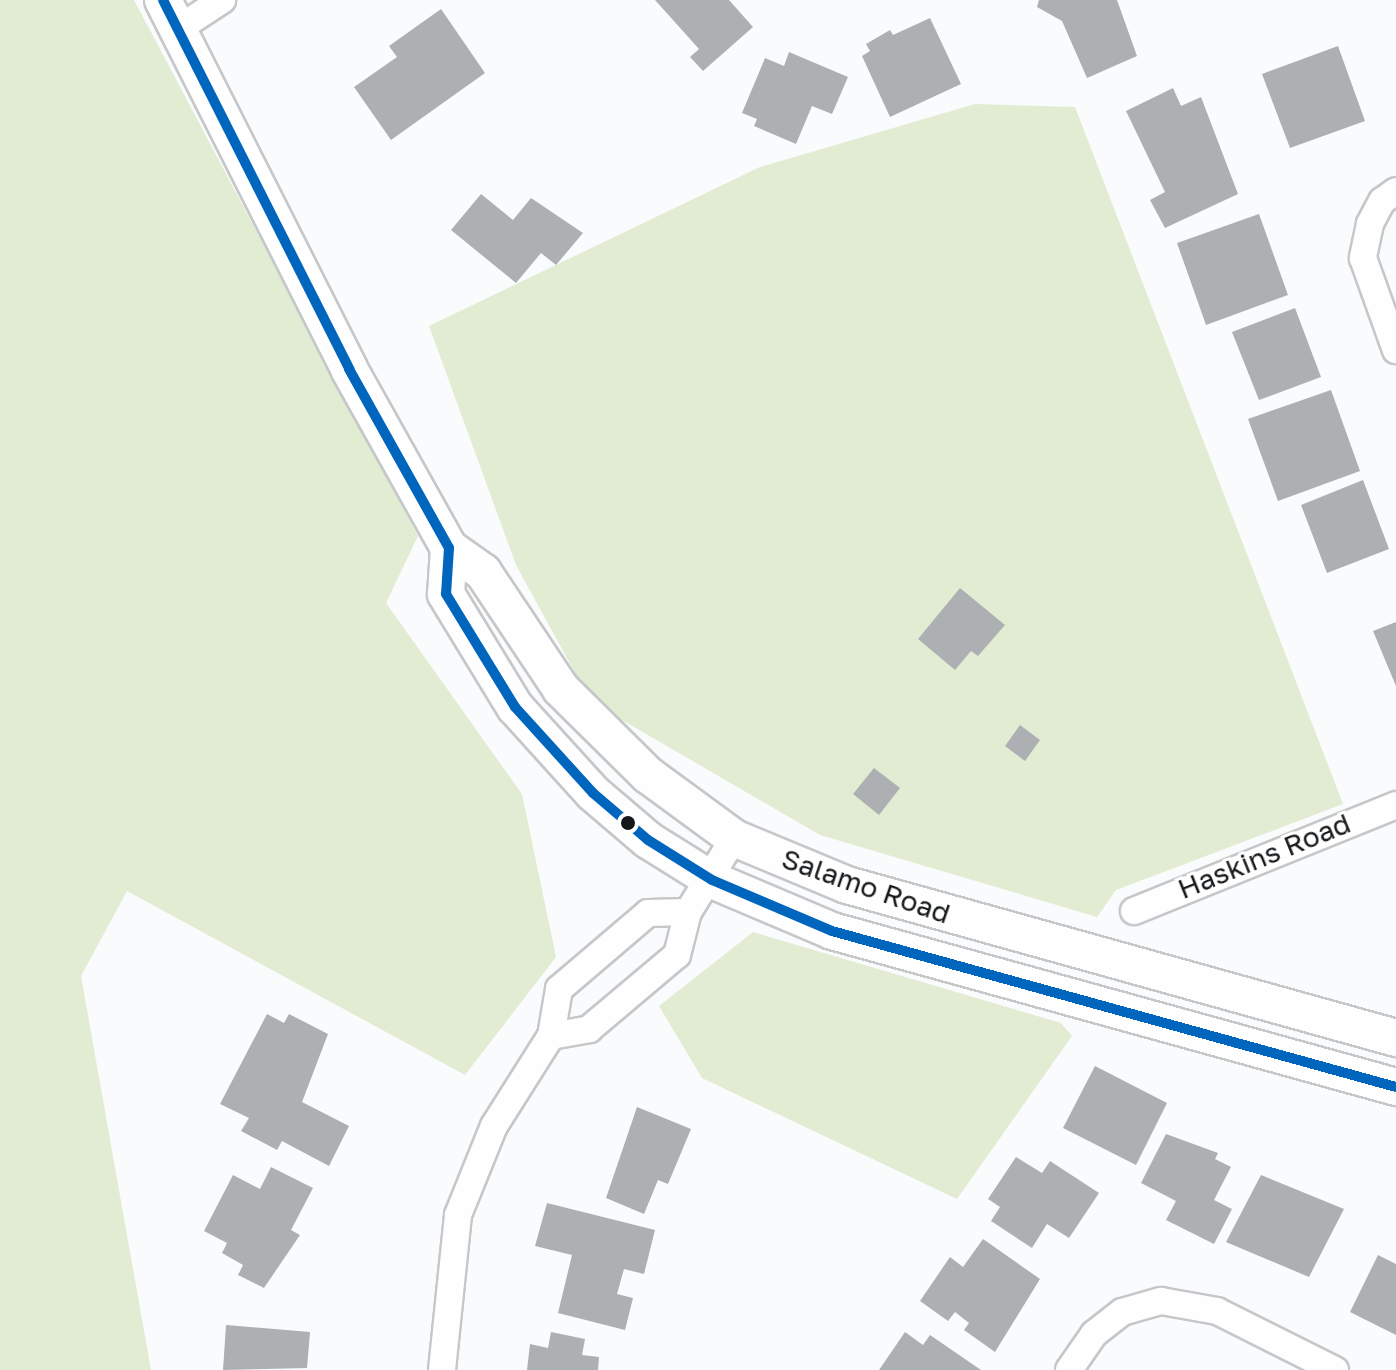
<!DOCTYPE html>
<style>
body{margin:0}
#map{position:relative;width:1396px;height:1370px;overflow:hidden;background:#f9fbfd;font-family:"Golos Text",sans-serif}
div>[style]{position:absolute}
[style*='--x']{left:calc(var(--x)*1px);top:calc(var(--y)*1px);width:calc(var(--w)*1px);rotate:calc(var(--a)*1deg)}
.green>*{inset:0;background:#e2ecd3}
.building>*{inset:0;background:#adb0b2}
.roads{filter:drop-shadow(2px 0 #c5c7c9) drop-shadow(-2px 0 #c5c7c9) drop-shadow(0 2px #c5c7c9) drop-shadow(0 -2px #c5c7c9)}
.minor>*{height:26px;margin:-13px;padding:0 13px;transform-origin:13px;border-radius:13px;background:#fefeff}
.secondary>*{height:36px;margin:-18px;padding:0 18px;transform-origin:18px;border-radius:18px;background:#fefeff}
.bus-1>*{height:10px;margin:-5px;padding:0 5px;transform-origin:5px;border-radius:5px;background:#0065bd}
.dots>*{width:22px;height:22px;translate:-50% -50%;box-sizing:border-box;border:4px solid #fff;border-radius:50%}
span{translate:-50% -50%;white-space:nowrap;text-align:center;line-height:1.15;-webkit-text-stroke:6px #fff;paint-order:stroke}
.street-label{font-size:28px;color:#15181b}
</style>
<div id="map">
<div class="green">
<i style="clip-path:polygon(0 0,134px 0,418px 536px,386px 603px,522px 794px,556px 957px,465px 1075px,127px 891px,81px 976px,151px 1370px,0 1370px)"></i>
<i style="clip-path:polygon(975px 104px,1075px 107px,1343px 804px,1116px 890px,1097px 917px,820px 835px,591px 702px,516px 565px,429px 326px,760px 167px)"></i>
<i style="clip-path:polygon(753px 932px,1061px 1023px,1072px 1036px,957px 1199px,702px 1078px,659px 1006px)"></i>
</div>
<div class="building">
<i style="clip-path:polygon(655px 0,729px 0,753px 27px,703px 71px,690px 57px,699px 49px)"></i>
<i style="clip-path:polygon(1039px 0,1117px 0,1137px 56px,1087px 78px,1062px 21px,1037px 7px)"></i>
<i style="clip-path:polygon(441px 9px,485px 73px,391px 140px,354px 87px,397px 57px,389px 46px)"></i>
<i style="clip-path:polygon(930px 18px,961px 84px,890px 117px,862px 56px,870px 51px,866px 44px,890px 30px,893px 35px)"></i>
<i style="clip-path:polygon(1338px 46px,1365px 121px,1290px 148px,1262px 74px)"></i>
<i style="clip-path:polygon(789px 52px,848px 77px,832px 114px,812px 106px,796px 144px,754px 126px,757px 119px,742px 113px,765px 58px,784px 66px)"></i>
<i style="clip-path:polygon(1173px 88px,1181px 106px,1201px 97px,1238px 194px,1165px 228px,1150px 200px,1165px 192px,1126px 111px)"></i>
<i style="clip-path:polygon(481px 194px,513px 220px,531px 198px,583px 233px,556px 265px,541px 253px,516px 283px,451px 230px)"></i>
<i style="clip-path:polygon(1259px 214px,1288px 295px,1206px 325px,1177px 243px)"></i>
<i style="clip-path:polygon(1295px 308px,1321px 377px,1259px 400px,1232px 332px)"></i>
<i style="clip-path:polygon(1331px 390px,1360px 471px,1278px 501px,1248px 419px)"></i>
<i style="clip-path:polygon(1363px 480px,1389px 549px,1327px 573px,1301px 505px)"></i>
<i style="clip-path:polygon(960px 588px,1005px 625px,978px 656px,971px 651px,955px 670px,918px 639px)"></i>
<i style="clip-path:polygon(1396px 622px,1396px 686px,1373px 631px)"></i>
<i style="clip-path:polygon(1020px 725px,1040px 740px,1025px 761px,1005px 746px)"></i>
<i style="clip-path:polygon(874px 768px,900px 788px,879px 815px,853px 794px)"></i>
<i style="clip-path:polygon(267px 1014px,284px 1023px,289px 1014px,328px 1034px,302px 1102px,349px 1126px,329px 1166px,282px 1141px,277px 1150px,241px 1131px,249px 1118px,220px 1104px)"></i>
<i style="clip-path:polygon(1095px 1066px,1167px 1103px,1136px 1165px,1063px 1128px)"></i>
<i style="clip-path:polygon(637px 1107px,691px 1129px,668px 1184px,658px 1180px,644px 1214px,606px 1198px)"></i>
<i style="clip-path:polygon(1166px 1134px,1218px 1153px,1215px 1159px,1231px 1167px,1214px 1200px,1232px 1209px,1214px 1244px,1166px 1220px,1176px 1201px,1141px 1183px)"></i>
<i style="clip-path:polygon(1016px 1157px,1042px 1173px,1050px 1161px,1099px 1193px,1069px 1238px,1047px 1224px,1032px 1248px,991px 1221px,1000px 1207px,988px 1199px)"></i>
<i style="clip-path:polygon(271px 1167px,313px 1188px,291px 1230px,300px 1235px,264px 1288px,238px 1275px,243px 1265px,222px 1253px,227px 1243px,204px 1231px,233px 1175px,260px 1189px)"></i>
<i style="clip-path:polygon(1261px 1175px,1344px 1209px,1309px 1277px,1226px 1242px)"></i>
<i style="clip-path:polygon(547px 1203px,655px 1230px,644px 1274px,624px 1269px,617px 1294px,633px 1298px,625px 1330px,558px 1313px,572px 1255px,535px 1246px)"></i>
<i style="clip-path:polygon(983px 1239px,1040px 1279px,995px 1352px,964px 1330px,969px 1323px,955px 1312px,948px 1321px,920px 1301px,950px 1257px,963px 1267px)"></i>
<i style="clip-path:polygon(1378px 1255px,1396px 1264px,1396px 1335px,1350px 1312px)"></i>
<i style="clip-path:polygon(226px 1325px,310px 1332px,307px 1368px,223px 1370px)"></i>
<i style="clip-path:polygon(551px 1332px,585px 1339px,582px 1355px,599px 1357px,598px 1370px,527px 1370px,530px 1344px,548px 1348px)"></i>
<i style="clip-path:polygon(905px 1332px,923px 1345px,930px 1335px,981px 1370px,879px 1370px)"></i>
</div>
<div class="roads">
<div class="minor">
<i style="--x:178;--y:29;--w:53;--a:-33.4"></i>
<i style="--x:1396;--y:191;--w:17;--a:144"></i>
<i style="--x:1382;--y:201;--w:26;--a:118"></i>
<i style="--x:1370;--y:224;--w:35;--a:102"></i>
<i style="--x:1363;--y:258;--w:98;--a:70.3"></i>
<i style="--x:1134;--y:911;--w:283;--a:-22"></i>
<i style="--x:551;--y:1036;--w:39;--a:-10"></i>
<i style="--x:589;--y:1029;--w:115;--a:-40.1"></i>
<i style="--x:677;--y:955;--w:44;--a:-75.7"></i>
<i style="--x:688;--y:912;--w:87;--a:-58.1"></i>
<i style="--x:442;--y:1370;--w:156;--a:-84.1"></i>
<i style="--x:458;--y:1215;--w:96;--a:-68"></i>
<i style="--x:494;--y:1126;--w:107;--a:-57.7"></i>
<i style="--x:551;--y:1036;--w:48;--a:-80.3"></i>
<i style="--x:559;--y:989;--w:117;--a:-40.5"></i>
<i style="--x:648;--y:913;--w:40;--a:-1.4"></i>
<i style="--x:1069;--y:1370;--w:44;--a:-55.2"></i>
<i style="--x:1094;--y:1334;--w:36;--a:-38"></i>
<i style="--x:1122;--y:1312;--w:41;--a:-15.8"></i>
<i style="--x:1161;--y:1301;--w:57;--a:10.1"></i>
<i style="--x:1217;--y:1311;--w:132;--a:26.6"></i>
</div>
<div class="secondary">
<i style="--x:163;--y:0;--w:413;--a:63.2"></i>
<i style="--x:349;--y:369;--w:205;--a:60.8"></i>
<i style="--x:449;--y:548;--w:42;--a:35.2"></i>
<i style="--x:483;--y:572;--w:141;--a:56.3"></i>
<i style="--x:561;--y:689;--w:122;--a:44.7"></i>
<i style="--x:648;--y:775;--w:107;--a:36.2"></i>
<i style="--x:734;--y:838;--w:122;--a:22.6"></i>
<i style="--x:847;--y:885;--w:570;--a:15.57"></i>
<i style="--x:449;--y:548;--w:46;--a:93.7"></i>
<i style="--x:446;--y:594;--w:132;--a:58.6"></i>
<i style="--x:515;--y:707;--w:116;--a:47.8"></i>
<i style="--x:593;--y:793;--w:72;--a:40.5"></i>
<i style="--x:648;--y:840;--w:75;--a:32"></i>
<i style="--x:712;--y:880;--w:130;--a:23"></i>
<i style="--x:832;--y:931;--w:585;--a:15.46"></i>
</div>
</div>
<div class="bus-1">
<i style="--x:163;--y:0;--w:413;--a:63.2"></i>
<i style="--x:349;--y:369;--w:205;--a:60.8"></i>
<i style="--x:449;--y:548;--w:46;--a:93.7"></i>
<i style="--x:446;--y:594;--w:132;--a:58.6"></i>
<i style="--x:515;--y:707;--w:116;--a:47.8"></i>
<i style="--x:593;--y:793;--w:72;--a:40.5"></i>
<i style="--x:648;--y:840;--w:75;--a:32"></i>
<i style="--x:712;--y:880;--w:130;--a:23"></i>
<i style="--x:832;--y:931;--w:585;--a:15.46"></i>
</div>
<div class="dots">
<i style="left:628px;top:823px;background:#15181b"></i>
</div>
<div class="street-label">
<span style="left:1264px;top:856px;rotate:-22deg">Haskins Road</span>
<span style="left:866px;top:886px;rotate:19deg">Salamo Road</span>
</div>
</div>
